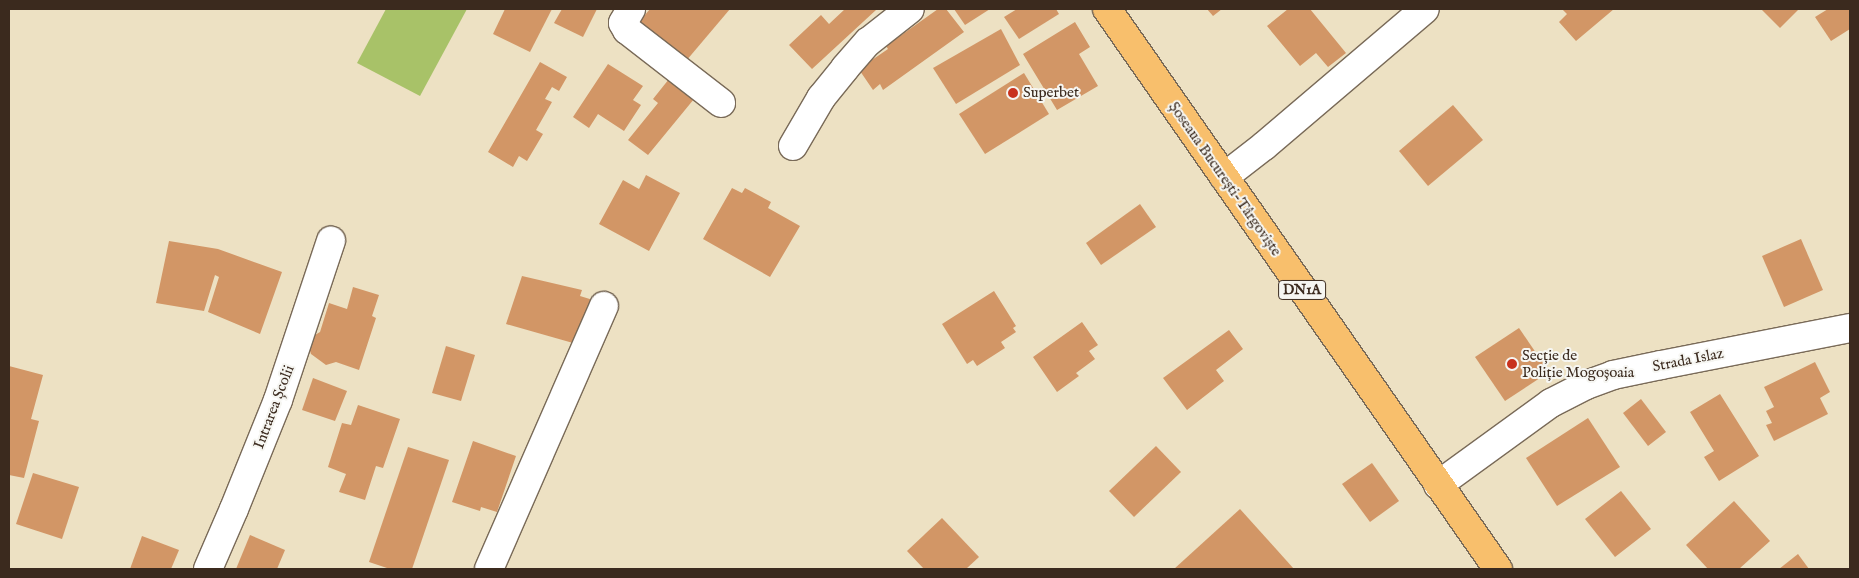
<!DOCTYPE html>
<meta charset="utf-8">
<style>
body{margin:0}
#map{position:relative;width:1859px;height:578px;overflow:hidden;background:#ede1c3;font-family:"IM FELL English",serif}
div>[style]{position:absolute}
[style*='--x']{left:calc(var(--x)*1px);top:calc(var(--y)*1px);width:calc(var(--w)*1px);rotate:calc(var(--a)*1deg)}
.green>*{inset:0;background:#a8c268}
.building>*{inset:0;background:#d29666}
.roads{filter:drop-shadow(1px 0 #796a58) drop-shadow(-1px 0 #796a58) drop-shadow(0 1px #796a58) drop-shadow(0 -1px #796a58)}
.minor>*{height:28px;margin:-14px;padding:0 14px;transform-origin:14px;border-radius:14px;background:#fff}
.primary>*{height:28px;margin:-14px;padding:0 14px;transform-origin:14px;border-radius:14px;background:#f8bf6c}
.dots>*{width:14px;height:14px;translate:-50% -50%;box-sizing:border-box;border:2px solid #f6f6f2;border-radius:50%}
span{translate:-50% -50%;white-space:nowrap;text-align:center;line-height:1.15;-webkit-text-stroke:4px #f6f6f2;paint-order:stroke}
.shield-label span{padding:1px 4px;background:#f6f6f2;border:1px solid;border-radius:4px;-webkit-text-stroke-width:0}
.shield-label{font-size:14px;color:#3b2a1e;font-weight:700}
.poi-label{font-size:15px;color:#3b2a1e}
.left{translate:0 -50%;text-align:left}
.street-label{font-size:15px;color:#3b2a1e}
.frame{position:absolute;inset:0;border:10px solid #3b2a1e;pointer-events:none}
</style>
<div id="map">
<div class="green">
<i style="clip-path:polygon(386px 9px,467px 9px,420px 96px,357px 63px)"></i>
</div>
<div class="building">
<i style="clip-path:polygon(505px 9px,552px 9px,530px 52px,493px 34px)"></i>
<i style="clip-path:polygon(562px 9px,597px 9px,583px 37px,554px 23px)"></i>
<i style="clip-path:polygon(650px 9px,730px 9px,686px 61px,639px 22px)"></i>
<i style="clip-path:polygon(845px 9px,876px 10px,812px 69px,789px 45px,821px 15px,829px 24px)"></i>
<i style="clip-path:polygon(938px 9px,946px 9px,964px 32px,883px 90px,880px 84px,873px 90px,860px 71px,869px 62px,888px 49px,886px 46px)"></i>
<i style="clip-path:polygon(954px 9px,990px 9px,965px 25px)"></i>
<i style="clip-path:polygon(1017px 9px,1056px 9px,1059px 14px,1019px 39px,1004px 17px)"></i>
<i style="clip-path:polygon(1207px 9px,1222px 9px,1213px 16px)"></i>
<i style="clip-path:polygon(1288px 9px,1310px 9px,1346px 53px,1328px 67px,1316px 53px,1300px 66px,1267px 26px)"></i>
<i style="clip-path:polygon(1562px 9px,1614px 9px,1576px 41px,1559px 22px,1567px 14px)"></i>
<i style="clip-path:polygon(1761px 9px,1799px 9px,1780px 28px)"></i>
<i style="clip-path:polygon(1828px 9px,1850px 9px,1850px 29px,1831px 41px,1815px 17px)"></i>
<i style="clip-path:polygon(1075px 22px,1090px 47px,1079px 54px,1098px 86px,1057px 110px,1023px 54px)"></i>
<i style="clip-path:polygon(1001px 29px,1020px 65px,956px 104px,933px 68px)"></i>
<i style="clip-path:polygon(540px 62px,567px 77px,559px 91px,552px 87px,545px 99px,552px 102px,536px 130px,543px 134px,527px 161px,519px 156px,513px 167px,488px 152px)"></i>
<i style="clip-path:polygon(608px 64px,643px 86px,633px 100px,641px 105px,624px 131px,598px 114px,589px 128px,573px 117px)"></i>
<i style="clip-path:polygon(1024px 73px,1049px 114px,985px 154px,959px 114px)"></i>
<i style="clip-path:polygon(669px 79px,694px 99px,648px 155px,628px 140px,658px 103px,653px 99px)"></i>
<i style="clip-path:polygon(1453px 105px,1483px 140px,1428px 186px,1399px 151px)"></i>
<i style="clip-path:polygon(646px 175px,680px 193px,649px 251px,599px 224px,623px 180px,639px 189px)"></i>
<i style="clip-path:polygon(732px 188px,742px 193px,745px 188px,771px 202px,768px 208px,800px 226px,770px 277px,703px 239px)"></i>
<i style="clip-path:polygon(1140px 204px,1156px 227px,1101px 265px,1086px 243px)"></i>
<i style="clip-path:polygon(1801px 239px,1823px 290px,1784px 307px,1762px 256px)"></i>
<i style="clip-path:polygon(169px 241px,218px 249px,282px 272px,260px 334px,208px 312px,219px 277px,215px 275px,204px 311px,156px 303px)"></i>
<i style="clip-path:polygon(522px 276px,582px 290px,580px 296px,593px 300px,584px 330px,578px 328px,573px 343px,506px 324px)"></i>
<i style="clip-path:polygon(353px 287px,379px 295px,372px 316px,376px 318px,359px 370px,336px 362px,326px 365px,311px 354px,309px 348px,315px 335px,320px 332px,329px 303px,347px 309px)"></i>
<i style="clip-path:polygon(994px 291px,1016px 326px,1013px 328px,1016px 332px,1001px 342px,1005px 348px,977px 366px,973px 360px,967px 364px,942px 324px)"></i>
<i style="clip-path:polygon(1082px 322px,1098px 345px,1089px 351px,1095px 359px,1076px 373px,1079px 376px,1057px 392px,1033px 357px)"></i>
<i style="clip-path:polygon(1519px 328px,1549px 372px,1505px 401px,1475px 357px)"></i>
<i style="clip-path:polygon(1229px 330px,1243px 349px,1216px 370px,1224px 381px,1187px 410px,1163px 378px)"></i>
<i style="clip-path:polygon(446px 346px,475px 355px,461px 401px,432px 393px)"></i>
<i style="clip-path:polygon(1815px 362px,1830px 392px,1820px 398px,1828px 414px,1774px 441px,1766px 425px,1772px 423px,1766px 411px,1774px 407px,1764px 387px)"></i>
<i style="clip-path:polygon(9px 366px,43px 375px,31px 419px,39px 421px,24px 478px,9px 475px)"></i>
<i style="clip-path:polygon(313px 378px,347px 391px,335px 421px,302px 410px)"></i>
<i style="clip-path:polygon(1720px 394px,1759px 456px,1719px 481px,1704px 457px,1714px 451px,1690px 412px)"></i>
<i style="clip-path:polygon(1641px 399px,1666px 432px,1648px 446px,1623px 413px)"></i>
<i style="clip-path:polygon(358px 405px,400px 419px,383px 468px,376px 466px,365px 500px,339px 492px,346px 474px,328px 467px,342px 423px,351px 425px)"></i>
<i style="clip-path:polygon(1588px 418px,1620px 467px,1557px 506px,1526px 458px)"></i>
<i style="clip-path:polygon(473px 441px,516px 456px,497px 512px,481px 507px,480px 511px,452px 502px)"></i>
<i style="clip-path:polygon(1156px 446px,1181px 472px,1134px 517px,1109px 491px)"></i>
<i style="clip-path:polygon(408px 447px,449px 460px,412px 569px,390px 569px,369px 562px)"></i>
<i style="clip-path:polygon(1372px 463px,1399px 501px,1370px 522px,1342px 484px)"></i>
<i style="clip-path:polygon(33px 473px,79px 487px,62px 539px,16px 524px)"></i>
<i style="clip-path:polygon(1621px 491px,1651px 529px,1615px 557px,1585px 519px)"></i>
<i style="clip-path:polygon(1734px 501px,1770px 541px,1739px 569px,1708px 569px,1686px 545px)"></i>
<i style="clip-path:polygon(1240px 509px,1294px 569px,1174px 569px)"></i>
<i style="clip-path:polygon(942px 518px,979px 557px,966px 569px,924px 569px,907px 551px)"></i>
<i style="clip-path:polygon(250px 535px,285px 550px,277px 569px,236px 569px)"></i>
<i style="clip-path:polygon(142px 536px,179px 550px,171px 569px,130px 569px)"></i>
<i style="clip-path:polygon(1798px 554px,1809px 569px,1779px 569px)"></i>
</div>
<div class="roads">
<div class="minor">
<i style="--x:631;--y:9;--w:16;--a:120"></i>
<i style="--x:623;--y:23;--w:8;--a:60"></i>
<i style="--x:627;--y:30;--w:119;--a:37.8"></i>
<i style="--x:793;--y:146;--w:56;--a:-59.7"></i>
<i style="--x:821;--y:98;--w:38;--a:-51"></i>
<i style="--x:845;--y:68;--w:35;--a:-49"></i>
<i style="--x:868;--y:42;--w:53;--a:-38.2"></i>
<i style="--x:1224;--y:177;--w:51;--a:-37.8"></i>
<i style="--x:1264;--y:146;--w:211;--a:-40.4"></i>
<i style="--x:1438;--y:485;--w:140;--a:-36"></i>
<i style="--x:1551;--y:403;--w:39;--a:-27"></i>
<i style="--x:1586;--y:385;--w:29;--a:-20"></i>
<i style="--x:1613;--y:375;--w:49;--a:-11.8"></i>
<i style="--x:1661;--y:365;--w:193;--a:-11.1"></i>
<i style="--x:208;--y:569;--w:65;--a:-66.6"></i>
<i style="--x:234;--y:509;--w:118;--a:-68"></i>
<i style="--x:278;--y:400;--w:168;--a:-71.6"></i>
<i style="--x:489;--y:569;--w:287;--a:-66.4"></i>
</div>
<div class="primary">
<i style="--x:1107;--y:9;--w:683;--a:55.08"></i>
</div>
</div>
<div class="dots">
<i style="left:1013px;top:93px;background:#c8321e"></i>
<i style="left:1512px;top:364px;background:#c8321e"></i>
</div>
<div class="shield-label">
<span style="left:1302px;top:290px">DN1A</span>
</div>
<div class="poi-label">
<span class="left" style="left:1023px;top:93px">Superbet</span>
<span class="left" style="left:1522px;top:364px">Secție de<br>Poliție Mogoșoaia</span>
</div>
<div class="street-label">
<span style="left:1225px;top:179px;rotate:55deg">Șoseaua București-Târgoviște</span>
<span style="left:1688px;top:360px;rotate:-11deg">Strada Islaz</span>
<span style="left:274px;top:407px;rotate:-69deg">Intrarea Școlii</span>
</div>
<div class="frame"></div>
</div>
